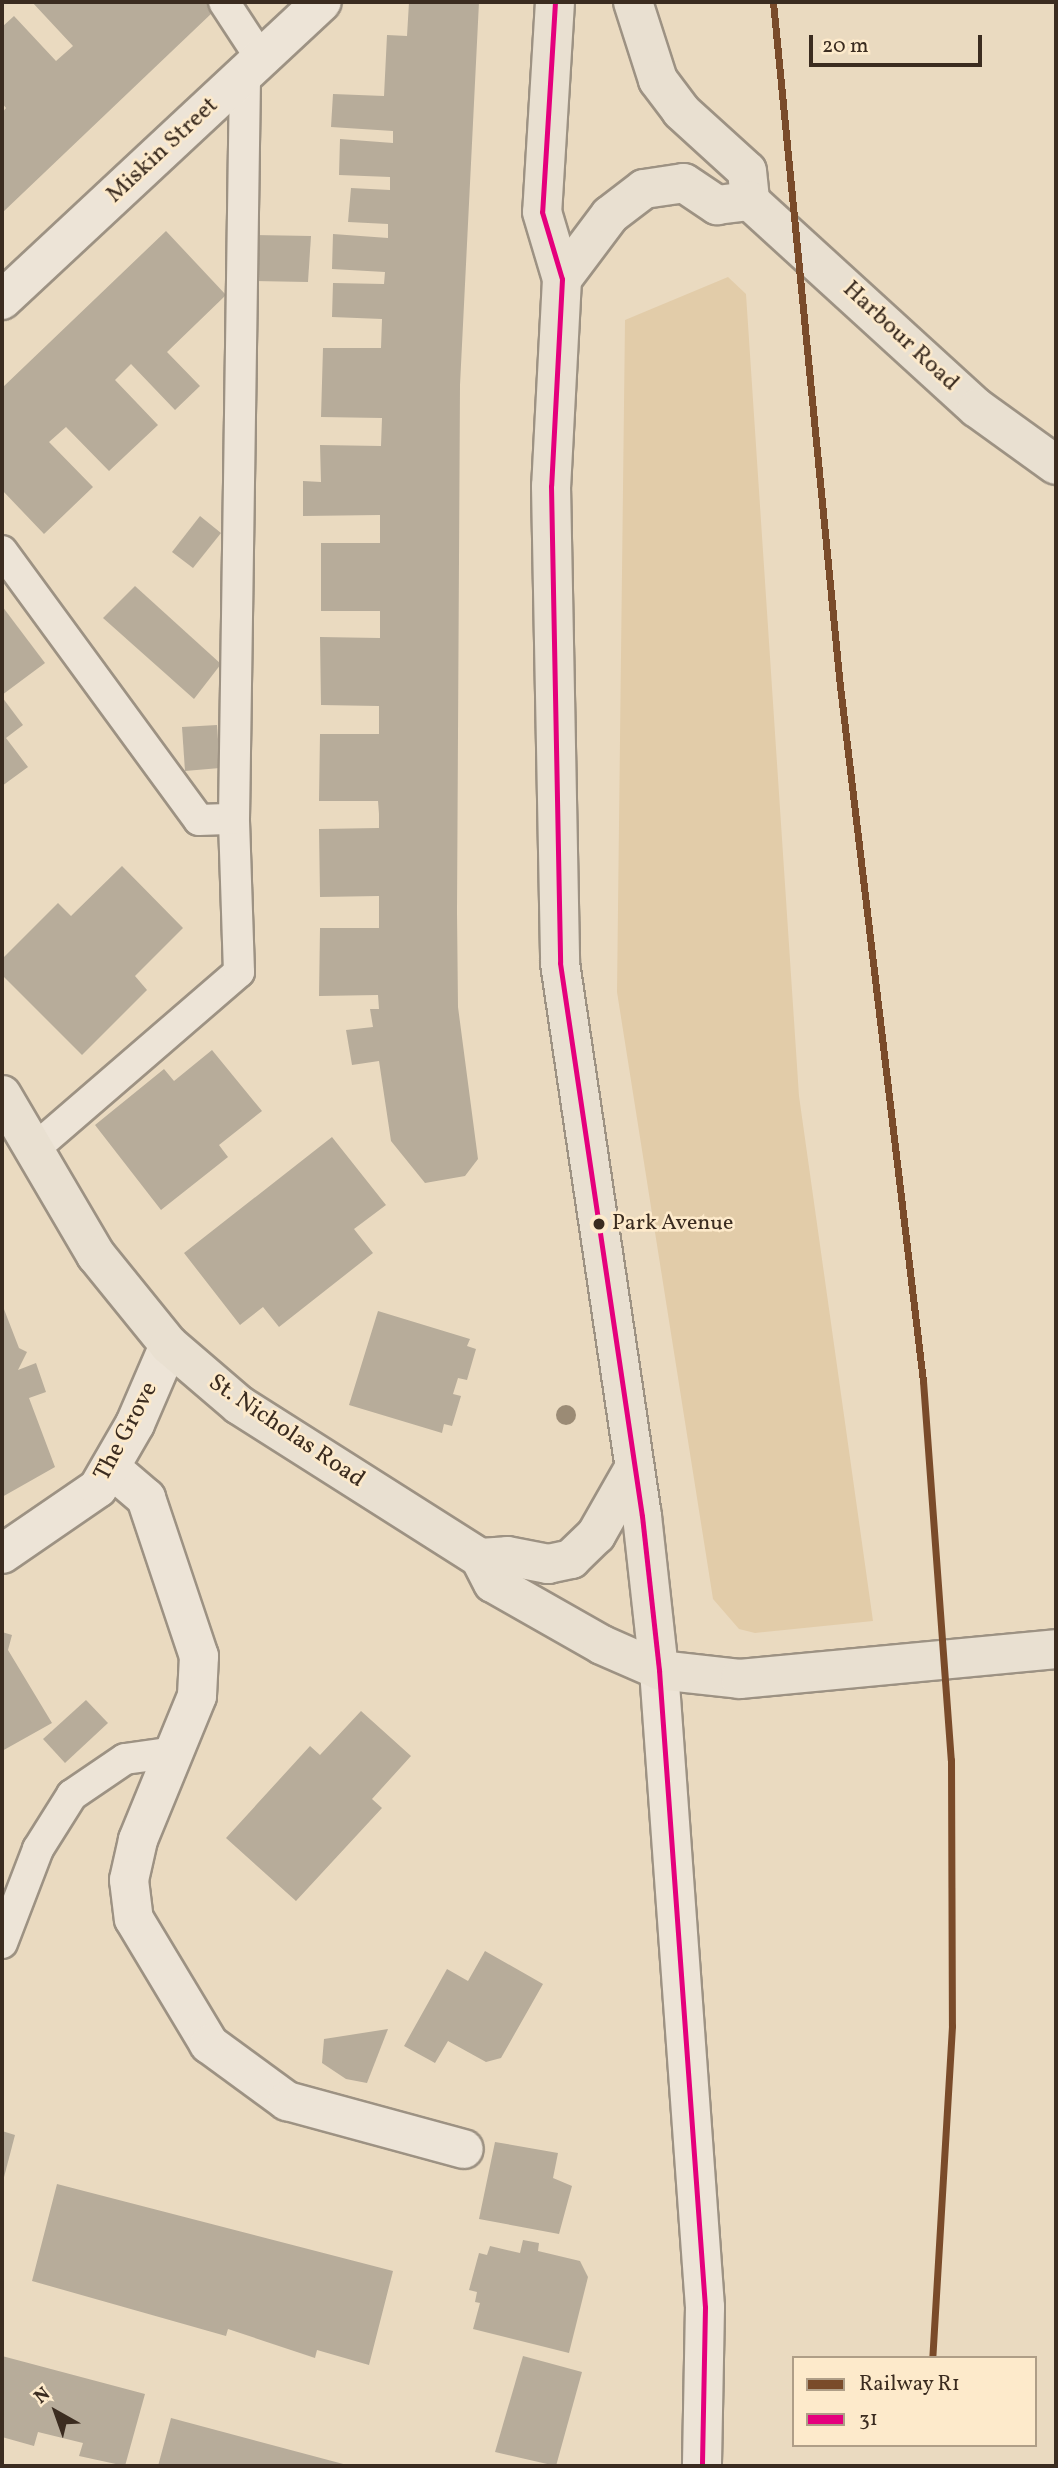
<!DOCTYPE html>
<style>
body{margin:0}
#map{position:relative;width:1058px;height:2468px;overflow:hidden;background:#eadac0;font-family:Vollkorn,serif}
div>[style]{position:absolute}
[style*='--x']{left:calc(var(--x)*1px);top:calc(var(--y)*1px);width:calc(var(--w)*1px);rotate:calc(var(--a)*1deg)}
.green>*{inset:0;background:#e2cca9}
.building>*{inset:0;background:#b7ac9a}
.roads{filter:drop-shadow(2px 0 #9d9283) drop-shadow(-2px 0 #9d9283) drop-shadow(0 2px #9d9283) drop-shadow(0 -2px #9d9283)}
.lane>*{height:30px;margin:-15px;padding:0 15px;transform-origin:15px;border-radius:15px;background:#ede4d7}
.street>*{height:38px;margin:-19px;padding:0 19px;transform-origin:19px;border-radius:19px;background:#ede4d7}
.secondary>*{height:38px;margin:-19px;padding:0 19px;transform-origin:19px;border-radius:19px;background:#ede4d7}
.primary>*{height:38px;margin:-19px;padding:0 19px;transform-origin:19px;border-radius:19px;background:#e9e0d1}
.bus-1>*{height:5px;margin:-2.5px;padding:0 2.5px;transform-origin:2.5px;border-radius:2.5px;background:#e5007d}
.rail-1>*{height:7px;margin:-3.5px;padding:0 3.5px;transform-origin:3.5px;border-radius:3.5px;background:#7a4b2a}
.trees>*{width:20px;height:20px;margin:-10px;border-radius:50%;background:#9b8b75}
.dots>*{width:19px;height:19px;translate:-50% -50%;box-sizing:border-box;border:4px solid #fdeacb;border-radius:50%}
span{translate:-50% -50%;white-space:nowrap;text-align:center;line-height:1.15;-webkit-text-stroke:5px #fdeacb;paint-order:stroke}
.bus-label{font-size:22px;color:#3b2c20}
.left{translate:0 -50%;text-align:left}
.street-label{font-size:24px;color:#3b2c20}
.frame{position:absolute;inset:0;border:4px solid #3b2c20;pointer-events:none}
.legend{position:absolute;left:792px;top:2356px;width:245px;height:91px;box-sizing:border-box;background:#fdeacb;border:2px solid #af9e87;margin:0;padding:9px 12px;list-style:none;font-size:21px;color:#3b2c20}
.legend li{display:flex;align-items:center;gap:14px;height:35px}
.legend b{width:35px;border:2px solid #af9e87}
.north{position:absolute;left:21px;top:2377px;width:70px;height:70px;-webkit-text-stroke:5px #fdeacb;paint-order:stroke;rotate:320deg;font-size:19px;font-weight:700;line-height:28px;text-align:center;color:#3b2c20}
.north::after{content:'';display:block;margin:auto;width:24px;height:32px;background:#3b2c20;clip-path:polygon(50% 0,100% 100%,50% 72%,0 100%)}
.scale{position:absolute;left:809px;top:35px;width:173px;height:32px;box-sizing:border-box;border:4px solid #3b2c20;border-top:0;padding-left:9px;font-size:21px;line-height:24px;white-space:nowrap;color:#3b2c20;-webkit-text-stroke:5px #fdeacb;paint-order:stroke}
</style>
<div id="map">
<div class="green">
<i style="clip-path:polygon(728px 277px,746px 294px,799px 1096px,873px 1621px,755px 1633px,739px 1629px,713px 1599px,617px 992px,625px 320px)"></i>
</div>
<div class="building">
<i style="clip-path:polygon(32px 2px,207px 2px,213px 12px,2px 213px,2px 113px,6px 108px,2px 103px,2px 27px,14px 16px,56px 61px,73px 46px)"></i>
<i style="clip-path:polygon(409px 2px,479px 2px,460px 385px,457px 912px,458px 1007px,478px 1159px,465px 1176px,425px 1183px,391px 1141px,379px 1061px,352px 1065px,346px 1030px,373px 1027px,370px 1009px,379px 1009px,378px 995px,319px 996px,320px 928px,379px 928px,379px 896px,320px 897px,319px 829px,379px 828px,379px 814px,378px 801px,319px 801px,320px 734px,379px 734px,379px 706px,321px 705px,320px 637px,380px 638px,380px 611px,321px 611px,321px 543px,380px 543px,380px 515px,303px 516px,303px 481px,321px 482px,320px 445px,381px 446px,382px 418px,321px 417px,323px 348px,381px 348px,382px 319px,332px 317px,333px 283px,384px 284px,385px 272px,332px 269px,333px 234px,388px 238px,388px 224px,348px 222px,351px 188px,390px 190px,390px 177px,339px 175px,340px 139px,393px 143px,393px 131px,331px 127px,333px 94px,384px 96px,387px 35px,407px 36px)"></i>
<i style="clip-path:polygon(166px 231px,226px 295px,167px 352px,200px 386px,175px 410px,131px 364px,115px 380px,158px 425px,109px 471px,66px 427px,49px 442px,93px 487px,44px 534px,2px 490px,2px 388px)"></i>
<i style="clip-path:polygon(254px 235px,311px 236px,308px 282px,253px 281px)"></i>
<i style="clip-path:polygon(200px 516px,221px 533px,193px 568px,172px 552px)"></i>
<i style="clip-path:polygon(135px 586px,221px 664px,194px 699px,103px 618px)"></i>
<i style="clip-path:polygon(2px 606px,45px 663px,2px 695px)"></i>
<i style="clip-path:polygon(2px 697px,23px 725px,6px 738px,28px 767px,2px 786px)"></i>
<i style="clip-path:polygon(217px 725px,220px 768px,185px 771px,182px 727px)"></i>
<i style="clip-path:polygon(122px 866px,183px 928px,135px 976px,147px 990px,82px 1055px,2px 975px,2px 959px,58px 903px,71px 916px)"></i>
<i style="clip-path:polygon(212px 1050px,262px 1111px,219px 1145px,228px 1157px,161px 1210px,95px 1125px,164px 1069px,174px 1081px)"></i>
<i style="clip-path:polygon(332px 1137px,386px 1205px,354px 1229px,373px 1253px,279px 1327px,263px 1307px,240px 1325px,184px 1253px)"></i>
<i style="clip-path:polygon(2px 1304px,19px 1348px,27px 1352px,18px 1370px,36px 1363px,46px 1392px,29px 1398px,55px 1467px,2px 1497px)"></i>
<i style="clip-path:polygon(378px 1311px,470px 1339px,467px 1346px,476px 1349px,467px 1380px,458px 1378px,453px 1394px,461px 1396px,452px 1426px,444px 1424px,442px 1433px,349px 1405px)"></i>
<i style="clip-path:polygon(2px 1632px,12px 1635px,8px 1650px,52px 1723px,2px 1751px)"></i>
<i style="clip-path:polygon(86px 1700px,108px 1723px,65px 1763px,43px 1739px)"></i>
<i style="clip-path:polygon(361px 1711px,411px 1756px,372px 1799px,382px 1808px,296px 1901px,226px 1838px,310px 1746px,320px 1755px)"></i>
<i style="clip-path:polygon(485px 1951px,543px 1984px,501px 2058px,486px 2062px,448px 2041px,435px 2063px,404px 2046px,447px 1969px,468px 1981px)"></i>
<i style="clip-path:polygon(388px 2029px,367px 2083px,346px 2079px,322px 2063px,324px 2039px)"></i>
<i style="clip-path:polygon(2px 2131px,15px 2135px,3px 2181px,2px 2181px)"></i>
<i style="clip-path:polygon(495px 2142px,558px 2153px,553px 2178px,572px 2186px,559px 2234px,479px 2219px)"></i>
<i style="clip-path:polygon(57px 2184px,393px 2271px,369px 2365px,317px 2350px,315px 2358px,228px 2329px,226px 2336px,32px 2281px)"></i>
<i style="clip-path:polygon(523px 2240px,539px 2243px,538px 2251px,580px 2261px,588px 2277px,569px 2353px,473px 2329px,480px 2303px,475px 2302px,477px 2292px,469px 2290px,479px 2253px,487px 2255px,490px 2246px,520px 2253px)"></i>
<i style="clip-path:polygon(2px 2356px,145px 2394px,125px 2466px,79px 2456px,83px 2443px,38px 2432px,34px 2446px,2px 2437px)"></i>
<i style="clip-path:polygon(523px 2356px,582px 2372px,556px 2466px,495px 2452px)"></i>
<i style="clip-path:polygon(171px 2418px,347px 2465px,347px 2466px,158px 2466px)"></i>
</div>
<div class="roads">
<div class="lane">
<i style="--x:224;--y:2;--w:69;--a:56.8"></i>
<i style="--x:2;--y:551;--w:333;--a:53.8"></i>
<i style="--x:199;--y:820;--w:35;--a:-2"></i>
<i style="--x:33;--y:1150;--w:272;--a:-40.8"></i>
<i style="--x:239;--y:972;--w:153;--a:-91.9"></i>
<i style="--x:234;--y:819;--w:744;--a:-89.15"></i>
<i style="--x:2;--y:1943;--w:101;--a:-69"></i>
<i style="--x:38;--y:1849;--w:64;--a:-57.8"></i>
<i style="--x:72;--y:1795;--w:64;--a:-34.2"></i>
<i style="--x:125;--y:1759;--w:50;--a:-8"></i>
</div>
<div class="street">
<i style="--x:2;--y:300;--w:437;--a:-43"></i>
<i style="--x:112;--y:1469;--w:45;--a:40.5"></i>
<i style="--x:146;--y:1498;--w:167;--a:71.5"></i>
<i style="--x:199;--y:1656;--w:40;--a:92.9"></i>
<i style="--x:197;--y:1696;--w:156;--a:112.3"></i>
<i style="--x:138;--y:1840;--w:41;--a:102.7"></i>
<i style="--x:129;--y:1880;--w:39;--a:83"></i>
<i style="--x:134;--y:1919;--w:146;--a:59"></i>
<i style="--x:209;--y:2044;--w:97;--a:36.2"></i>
<i style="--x:287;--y:2101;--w:183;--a:15.2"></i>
<i style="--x:2;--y:1554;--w:116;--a:-34.5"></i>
<i style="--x:98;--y:1488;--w:74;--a:-60"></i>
<i style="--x:135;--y:1424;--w:86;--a:-66.7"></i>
</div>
<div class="secondary">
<i style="--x:659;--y:1670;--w:639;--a:85.87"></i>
<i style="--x:705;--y:2307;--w:159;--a:91.1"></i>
</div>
<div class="primary">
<i style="--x:555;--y:2;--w:210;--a:93.5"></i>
<i style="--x:542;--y:212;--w:70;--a:73.4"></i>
<i style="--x:562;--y:279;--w:207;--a:93"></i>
<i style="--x:551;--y:486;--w:477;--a:88.9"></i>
<i style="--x:560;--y:963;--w:559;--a:81.57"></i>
<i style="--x:642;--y:1516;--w:155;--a:83.7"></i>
<i style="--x:633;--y:2;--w:82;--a:72.2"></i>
<i style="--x:658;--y:80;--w:39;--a:53"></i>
<i style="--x:681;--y:111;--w:89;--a:42.3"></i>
<i style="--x:747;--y:171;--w:30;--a:84"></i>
<i style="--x:750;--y:201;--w:307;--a:42.4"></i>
<i style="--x:977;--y:408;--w:97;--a:35.8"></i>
<i style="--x:562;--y:279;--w:80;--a:-53.1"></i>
<i style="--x:610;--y:215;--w:43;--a:-37.4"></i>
<i style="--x:644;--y:189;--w:40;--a:-8.5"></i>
<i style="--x:684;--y:183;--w:40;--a:34"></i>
<i style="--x:717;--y:205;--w:33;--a:-7"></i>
<i style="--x:2;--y:1095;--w:186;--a:59.6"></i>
<i style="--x:96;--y:1255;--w:116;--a:51"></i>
<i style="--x:169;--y:1345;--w:92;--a:40.6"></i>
<i style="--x:239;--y:1405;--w:285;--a:32.4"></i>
<i style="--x:480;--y:1558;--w:28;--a:63"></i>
<i style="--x:493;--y:1583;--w:125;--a:29.6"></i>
<i style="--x:602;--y:1645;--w:62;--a:23.7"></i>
<i style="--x:659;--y:1670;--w:81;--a:6.3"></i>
<i style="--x:740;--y:1679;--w:317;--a:-5.4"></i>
<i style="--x:480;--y:1558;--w:27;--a:-4"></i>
<i style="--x:507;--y:1556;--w:42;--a:11"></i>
<i style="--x:548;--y:1564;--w:24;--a:-12"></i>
<i style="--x:571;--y:1559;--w:35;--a:-44"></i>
<i style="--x:596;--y:1535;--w:77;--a:-60.4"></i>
</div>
</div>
<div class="bus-1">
<i style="--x:555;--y:2;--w:210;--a:93.5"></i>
<i style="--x:542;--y:212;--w:70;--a:73.4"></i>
<i style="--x:562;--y:279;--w:207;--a:93"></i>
<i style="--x:551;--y:486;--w:477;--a:88.9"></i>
<i style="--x:560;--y:963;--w:559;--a:81.57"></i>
<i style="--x:642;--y:1516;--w:155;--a:83.7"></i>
<i style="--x:659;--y:1670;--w:639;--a:85.87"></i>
<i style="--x:705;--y:2307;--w:159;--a:91.1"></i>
</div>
<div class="rail-1">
<i style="--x:773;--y:2;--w:687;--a:84.41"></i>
<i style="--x:840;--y:686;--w:700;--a:83.19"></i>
<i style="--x:923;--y:1381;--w:380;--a:85.8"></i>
<i style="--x:951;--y:1760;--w:266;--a:89.8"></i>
<i style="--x:952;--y:2026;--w:333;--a:93.4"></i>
</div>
<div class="trees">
<i style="left:566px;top:1415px"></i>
</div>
<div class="dots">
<i style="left:599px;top:1224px;background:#3b2c20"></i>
</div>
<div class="bus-label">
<span class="left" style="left:612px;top:1224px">Park Avenue</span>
</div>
<div class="street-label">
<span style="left:163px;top:151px;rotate:-43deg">Miskin Street</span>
<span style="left:900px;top:337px;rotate:43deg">Harbour Road</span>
<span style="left:127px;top:1432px;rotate:-62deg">The Grove</span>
<span style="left:286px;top:1432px;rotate:34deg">St. Nicholas Road</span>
</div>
<div class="frame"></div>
<ul class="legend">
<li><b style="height:9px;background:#7a4b2a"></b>Railway R1</li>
<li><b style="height:9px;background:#e5007d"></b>31</li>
</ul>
<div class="north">N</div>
<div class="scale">20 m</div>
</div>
